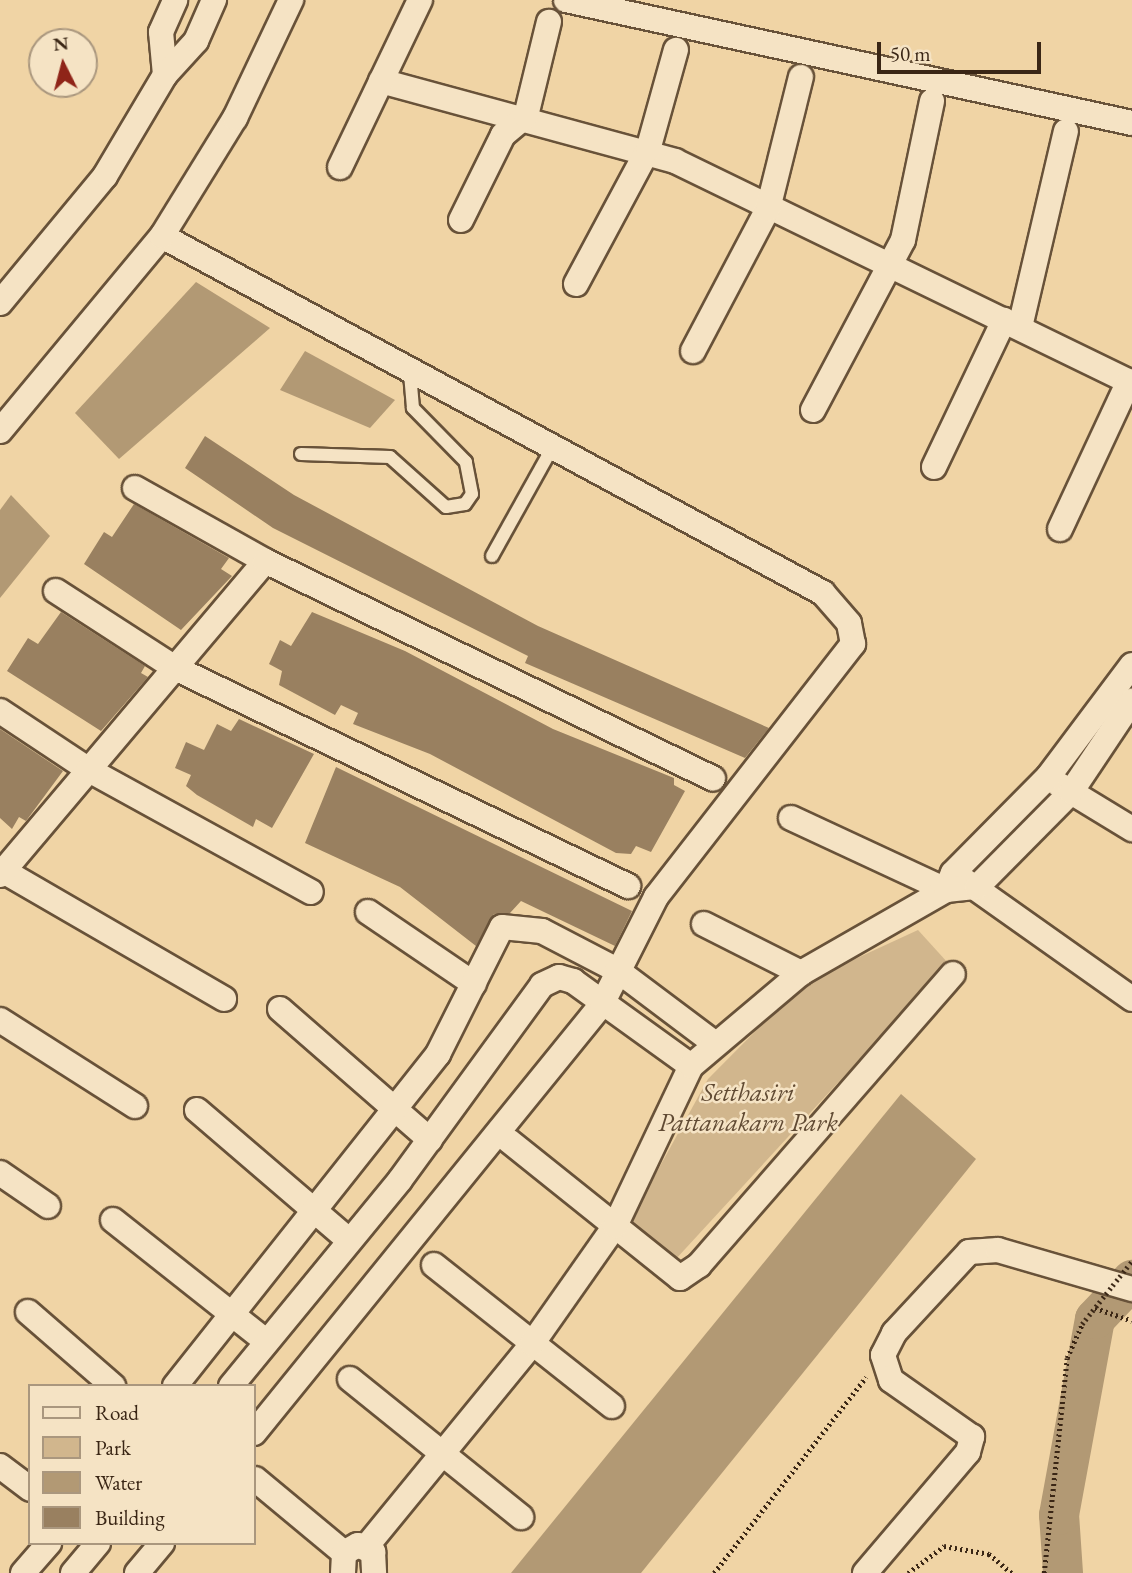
<!DOCTYPE html>
<style>
body{margin:0}
#map{position:relative;width:1132px;height:1573px;overflow:hidden;background:#f0d4a5;font-family:"EB Garamond",serif}
div>[style]{position:absolute}
[style*='--x']{left:calc(var(--x)*1px);top:calc(var(--y)*1px);width:calc(var(--w)*1px);rotate:calc(var(--a)*1deg)}
.green>*{inset:0;background:#d1b68d}
.water>*{inset:0;background:#b29974}
.river>*{height:40px;margin:-20px;padding:0 20px;transform-origin:20px;border-radius:20px;background:#b29974}
.building>*{inset:0;background:#998060}
.path>*{height:4.5px;margin-top:-2.25px;transform-origin:0;background:repeating-linear-gradient(90deg,#3a2615 0 2px,transparent 0 5.5px)}
.roads{filter:drop-shadow(2px 0 #685239) drop-shadow(-2px 0 #685239) drop-shadow(0 2px #685239) drop-shadow(0 -2px #685239)}
.service>*{height:12px;margin:-6px;padding:0 6px;transform-origin:6px;border-radius:6px;background:#f5e3c4}
.minor>*{height:24px;margin:-12px;padding:0 12px;transform-origin:12px;border-radius:12px;background:#f5e3c4}
.path-bridge>*{height:4.5px;margin-top:-2.25px;transform-origin:0;background:repeating-linear-gradient(90deg,#3a2615 0 2px,transparent 0 5.5px)}
span{translate:-50% -50%;white-space:nowrap;text-align:center;line-height:1.15;-webkit-text-stroke:5px #f5e3c4;paint-order:stroke}
.park-label{font-size:26px;color:#604a33;font-style:italic}
.legend{position:absolute;left:28px;top:1384px;width:228px;height:161px;box-sizing:border-box;background:#f5e3c4;border:2px solid #aa977e;margin:0;padding:9px 12px;list-style:none;font-size:21px;color:#3a2615}
.legend li{display:flex;align-items:center;gap:14px;height:35px}
.legend b{width:35px;border:2px solid #aa977e}
.north{position:absolute;left:28px;top:28px;width:70px;height:70px;box-sizing:border-box;background:#f5e3c4;border:2px solid #aa977e;border-radius:50%;rotate:354deg;font-size:19px;font-weight:700;line-height:28px;text-align:center;color:#3a2615}
.north::after{content:'';display:block;margin:auto;width:24px;height:32px;background:#8f2418;clip-path:polygon(50% 0,100% 100%,50% 72%,0 100%)}
.scale{position:absolute;left:877px;top:42px;width:164px;height:32px;box-sizing:border-box;border:4px solid #3a2615;border-top:0;padding-left:9px;font-size:21px;line-height:24px;white-space:nowrap;color:#3a2615;-webkit-text-stroke:5px #f5e3c4;paint-order:stroke}
</style>
<div id="map">
<div class="green">
<i style="clip-path:polygon(918px 930px,948px 963px,675px 1260px,627px 1226px,708px 1079px,803px 983px)"></i>
</div>
<div class="water">
<i style="clip-path:polygon(196px 282px,270px 328px,119px 459px,75px 413px)"></i>
<i style="clip-path:polygon(305px 351px,395px 400px,370px 428px,280px 390px)"></i>
<i style="clip-path:polygon(11px 495px,50px 536px,0 598px,0 510px)"></i>
<i style="clip-path:polygon(901px 1094px,976px 1159px,641px 1573px,511px 1573px)"></i>
</div>
<div class="river">
<i style="--x:1063;--y:1573;--w:58;--a:-93.9"></i>
<i style="--x:1059;--y:1515;--w:199;--a:-79.6"></i>
<i style="--x:1095;--y:1319;--w:54;--a:-46.5"></i>
</div>
<div class="building">
<i style="clip-path:polygon(205px 436px,294px 495px,538px 626px,769px 728px,745px 758px,525px 663px,528px 656px,273px 528px,185px 468px)"></i>
<i style="clip-path:polygon(134px 504px,229px 558px,221px 569px,232px 576px,181px 630px,84px 564px,104px 532px,112px 537px)"></i>
<i style="clip-path:polygon(61px 612px,145px 666px,141px 673px,148px 677px,101px 731px,7px 671px,28px 638px,38px 644px)"></i>
<i style="clip-path:polygon(312px 612px,405px 651px,553px 729px,674px 778px,674px 785px,685px 791px,651px 852px,636px 846px,631px 854px,616px 853px,430px 754px,353px 724px,358px 713px,341px 705px,335px 715px,279px 685px,282px 671px,269px 664px,280px 640px,291px 646px)"></i>
<i style="clip-path:polygon(239px 719px,314px 754px,272px 828px,256px 819px,253px 827px,197px 795px,186px 786px,191px 775px,175px 768px,186px 742px,204px 750px,217px 724px,231px 731px)"></i>
<i style="clip-path:polygon(0 729px,63px 771px,26px 821px,19px 817px,12px 829px,0 818px)"></i>
<i style="clip-path:polygon(336px 767px,632px 911px,615px 946px,521px 901px,510px 913px,494px 914px,476px 946px,400px 887px,305px 843px)"></i>
</div>
<div class="path">
<i style="--x:1095;--y:1308;--w:39;--a:19"></i>
<i style="--x:714;--y:1573;--w:248;--a:-52.2"></i>
<i style="--x:908;--y:1573;--w:45;--a:-36.9"></i>
<i style="--x:944;--y:1546;--w:46;--a:10.1"></i>
<i style="--x:989;--y:1554;--w:30;--a:40"></i>
</div>
<div class="roads">
<div class="service">
<i style="--x:301;--y:454;--w:89;--a:1.9"></i>
<i style="--x:390;--y:457;--w:75;--a:41.8"></i>
<i style="--x:446;--y:507;--w:19;--a:-9"></i>
<i style="--x:465;--y:504;--w:12;--a:-55"></i>
<i style="--x:472;--y:494;--w:33;--a:-101"></i>
<i style="--x:466;--y:462;--w:76;--a:-134.5"></i>
<i style="--x:413;--y:408;--w:35;--a:-95"></i>
<i style="--x:492;--y:556;--w:124;--a:-60.9"></i>
</div>
<div class="minor">
<i style="--x:566;--y:0;--w:579;--a:12.26"></i>
<i style="--x:165;--y:75;--w:43;--a:-95.3"></i>
<i style="--x:161;--y:32;--w:35;--a:-66"></i>
<i style="--x:381;--y:81;--w:305;--a:15.2"></i>
<i style="--x:675;--y:161;--w:508;--a:25.91"></i>
<i style="--x:340;--y:167;--w:185;--a:-64.4"></i>
<i style="--x:461;--y:220;--w:95;--a:-63.7"></i>
<i style="--x:503;--y:135;--w:30;--a:-40"></i>
<i style="--x:526;--y:116;--w:97;--a:-76.3"></i>
<i style="--x:576;--y:284;--w:152;--a:-61.8"></i>
<i style="--x:648;--y:150;--w:104;--a:-74.4"></i>
<i style="--x:0;--y:303;--w:165;--a:-50.4"></i>
<i style="--x:105;--y:176;--w:117;--a:-59.3"></i>
<i style="--x:165;--y:75;--w:46;--a:-47.6"></i>
<i style="--x:196;--y:41;--w:45;--a:-66.3"></i>
<i style="--x:1020;--y:327;--w:201;--a:-76.8"></i>
<i style="--x:693;--y:351;--w:161;--a:-62.2"></i>
<i style="--x:768;--y:209;--w:136;--a:-76"></i>
<i style="--x:813;--y:410;--w:192;--a:-62.1"></i>
<i style="--x:903;--y:240;--w:142;--a:-78.2"></i>
<i style="--x:0;--y:431;--w:254;--a:-50.3"></i>
<i style="--x:934;--y:467;--w:163;--a:-64.5"></i>
<i style="--x:135;--y:488;--w:149;--a:29.3"></i>
<i style="--x:1060;--y:529;--w:163;--a:-65"></i>
<i style="--x:56;--y:591;--w:142;--a:32.9"></i>
<i style="--x:175;--y:668;--w:503;--a:25.7"></i>
<i style="--x:0;--y:711;--w:107;--a:33.5"></i>
<i style="--x:89;--y:770;--w:253;--a:28.8"></i>
<i style="--x:1058;--y:784;--w:87;--a:31.3"></i>
<i style="--x:791;--y:818;--w:171;--a:24.9"></i>
<i style="--x:0;--y:869;--w:259;--a:30.1"></i>
<i style="--x:0;--y:875;--w:411;--a:-49.8"></i>
<i style="--x:265;--y:561;--w:498;--a:25.9"></i>
<i style="--x:964;--y:880;--w:206;--a:35.3"></i>
<i style="--x:946;--y:890;--w:18;--a:-68"></i>
<i style="--x:953;--y:873;--w:135;--a:-45.3"></i>
<i style="--x:1048;--y:777;--w:140;--a:-53.1"></i>
<i style="--x:368;--y:912;--w:128;--a:34.2"></i>
<i style="--x:704;--y:924;--w:109;--a:26.8"></i>
<i style="--x:280;--y:1009;--w:199;--a:41.1"></i>
<i style="--x:0;--y:1020;--w:160;--a:32.5"></i>
<i style="--x:197;--y:1110;--w:201;--a:40.6"></i>
<i style="--x:509;--y:1141;--w:219;--a:38.7"></i>
<i style="--x:680;--y:1278;--w:23;--a:-34"></i>
<i style="--x:699;--y:1265;--w:386;--a:-48.9"></i>
<i style="--x:0;--y:1173;--w:58;--a:34.5"></i>
<i style="--x:113;--y:1220;--w:196;--a:38.4"></i>
<i style="--x:434;--y:1265;--w:227;--a:38.4"></i>
<i style="--x:28;--y:1312;--w:113;--a:41"></i>
<i style="--x:350;--y:1379;--w:220;--a:38.9"></i>
<i style="--x:175;--y:1386;--w:424;--a:-51.6"></i>
<i style="--x:438;--y:1054;--w:142;--a:-63.3"></i>
<i style="--x:502;--y:927;--w:40;--a:5.7"></i>
<i style="--x:542;--y:931;--w:85;--a:27.5"></i>
<i style="--x:617;--y:970;--w:120;--a:36.9"></i>
<i style="--x:231;--y:1386;--w:266;--a:-50.6"></i>
<i style="--x:400;--y:1180;--w:241;--a:-53.9"></i>
<i style="--x:542;--y:985;--w:19;--a:-25"></i>
<i style="--x:559;--y:977;--w:15;--a:16"></i>
<i style="--x:573;--y:981;--w:145;--a:35.8"></i>
<i style="--x:254;--y:1433;--w:552;--a:-50.95"></i>
<i style="--x:602;--y:1004;--w:120;--a:-63.2"></i>
<i style="--x:656;--y:897;--w:321;--a:-52.1"></i>
<i style="--x:853;--y:644;--w:21;--a:-101"></i>
<i style="--x:849;--y:623;--w:40;--a:-131"></i>
<i style="--x:823;--y:593;--w:751;--a:-151.63"></i>
<i style="--x:162;--y:236;--w:139;--a:-58.3"></i>
<i style="--x:235;--y:118;--w:131;--a:-64.6"></i>
<i style="--x:0;--y:1466;--w:38;--a:37"></i>
<i style="--x:255;--y:1479;--w:116;--a:39.7"></i>
<i style="--x:366;--y:1547;--w:262;--a:-50.7"></i>
<i style="--x:532;--y:1344;--w:144;--a:-54.9"></i>
<i style="--x:615;--y:1226;--w:177;--a:-64.6"></i>
<i style="--x:691;--y:1066;--w:144;--a:-40.2"></i>
<i style="--x:801;--y:973;--w:167;--a:-29.8"></i>
<i style="--x:946;--y:890;--w:31;--a:-6"></i>
<i style="--x:977;--y:887;--w:134;--a:-45.3"></i>
<i style="--x:1071;--y:792;--w:110;--a:-56.2"></i>
<i style="--x:23;--y:1573;--w:40;--a:-49"></i>
<i style="--x:73;--y:1573;--w:39;--a:-50"></i>
<i style="--x:137;--y:1573;--w:39;--a:-50"></i>
<i style="--x:343;--y:1573;--w:20;--a:-87"></i>
<i style="--x:344;--y:1553;--w:16;--a:-30"></i>
<i style="--x:358;--y:1545;--w:17;--a:25"></i>
<i style="--x:373;--y:1552;--w:21;--a:87"></i>
<i style="--x:865;--y:1573;--w:159;--a:-49.6"></i>
<i style="--x:968;--y:1452;--w:16;--a:-75"></i>
<i style="--x:972;--y:1437;--w:99;--a:-144.9"></i>
<i style="--x:891;--y:1380;--w:26;--a:-108"></i>
<i style="--x:883;--y:1355;--w:25;--a:-63"></i>
<i style="--x:894;--y:1333;--w:110;--a:-47.2"></i>
<i style="--x:969;--y:1252;--w:29;--a:-4"></i>
<i style="--x:998;--y:1250;--w:140;--a:16.2"></i>
</div>
</div>
<div class="path-bridge">
<i style="--x:1044;--y:1573;--w:216;--a:-83.9"></i>
<i style="--x:1067;--y:1358;--w:37;--a:-66"></i>
<i style="--x:1082;--y:1324;--w:80;--a:-51.6"></i>
</div>
<div class="park-label">
<span style="left:748px;top:1108px">Setthasiri<br>Pattanakarn Park</span>
</div>
<ul class="legend">
<li><b style="height:9px;background:#f5e3c4"></b>Road</li>
<li><b style="height:19px;background:#d1b68d"></b>Park</li>
<li><b style="height:19px;background:#b29974"></b>Water</li>
<li><b style="height:19px;background:#998060"></b>Building</li>
</ul>
<div class="north">N</div>
<div class="scale">50 m</div>
</div>
